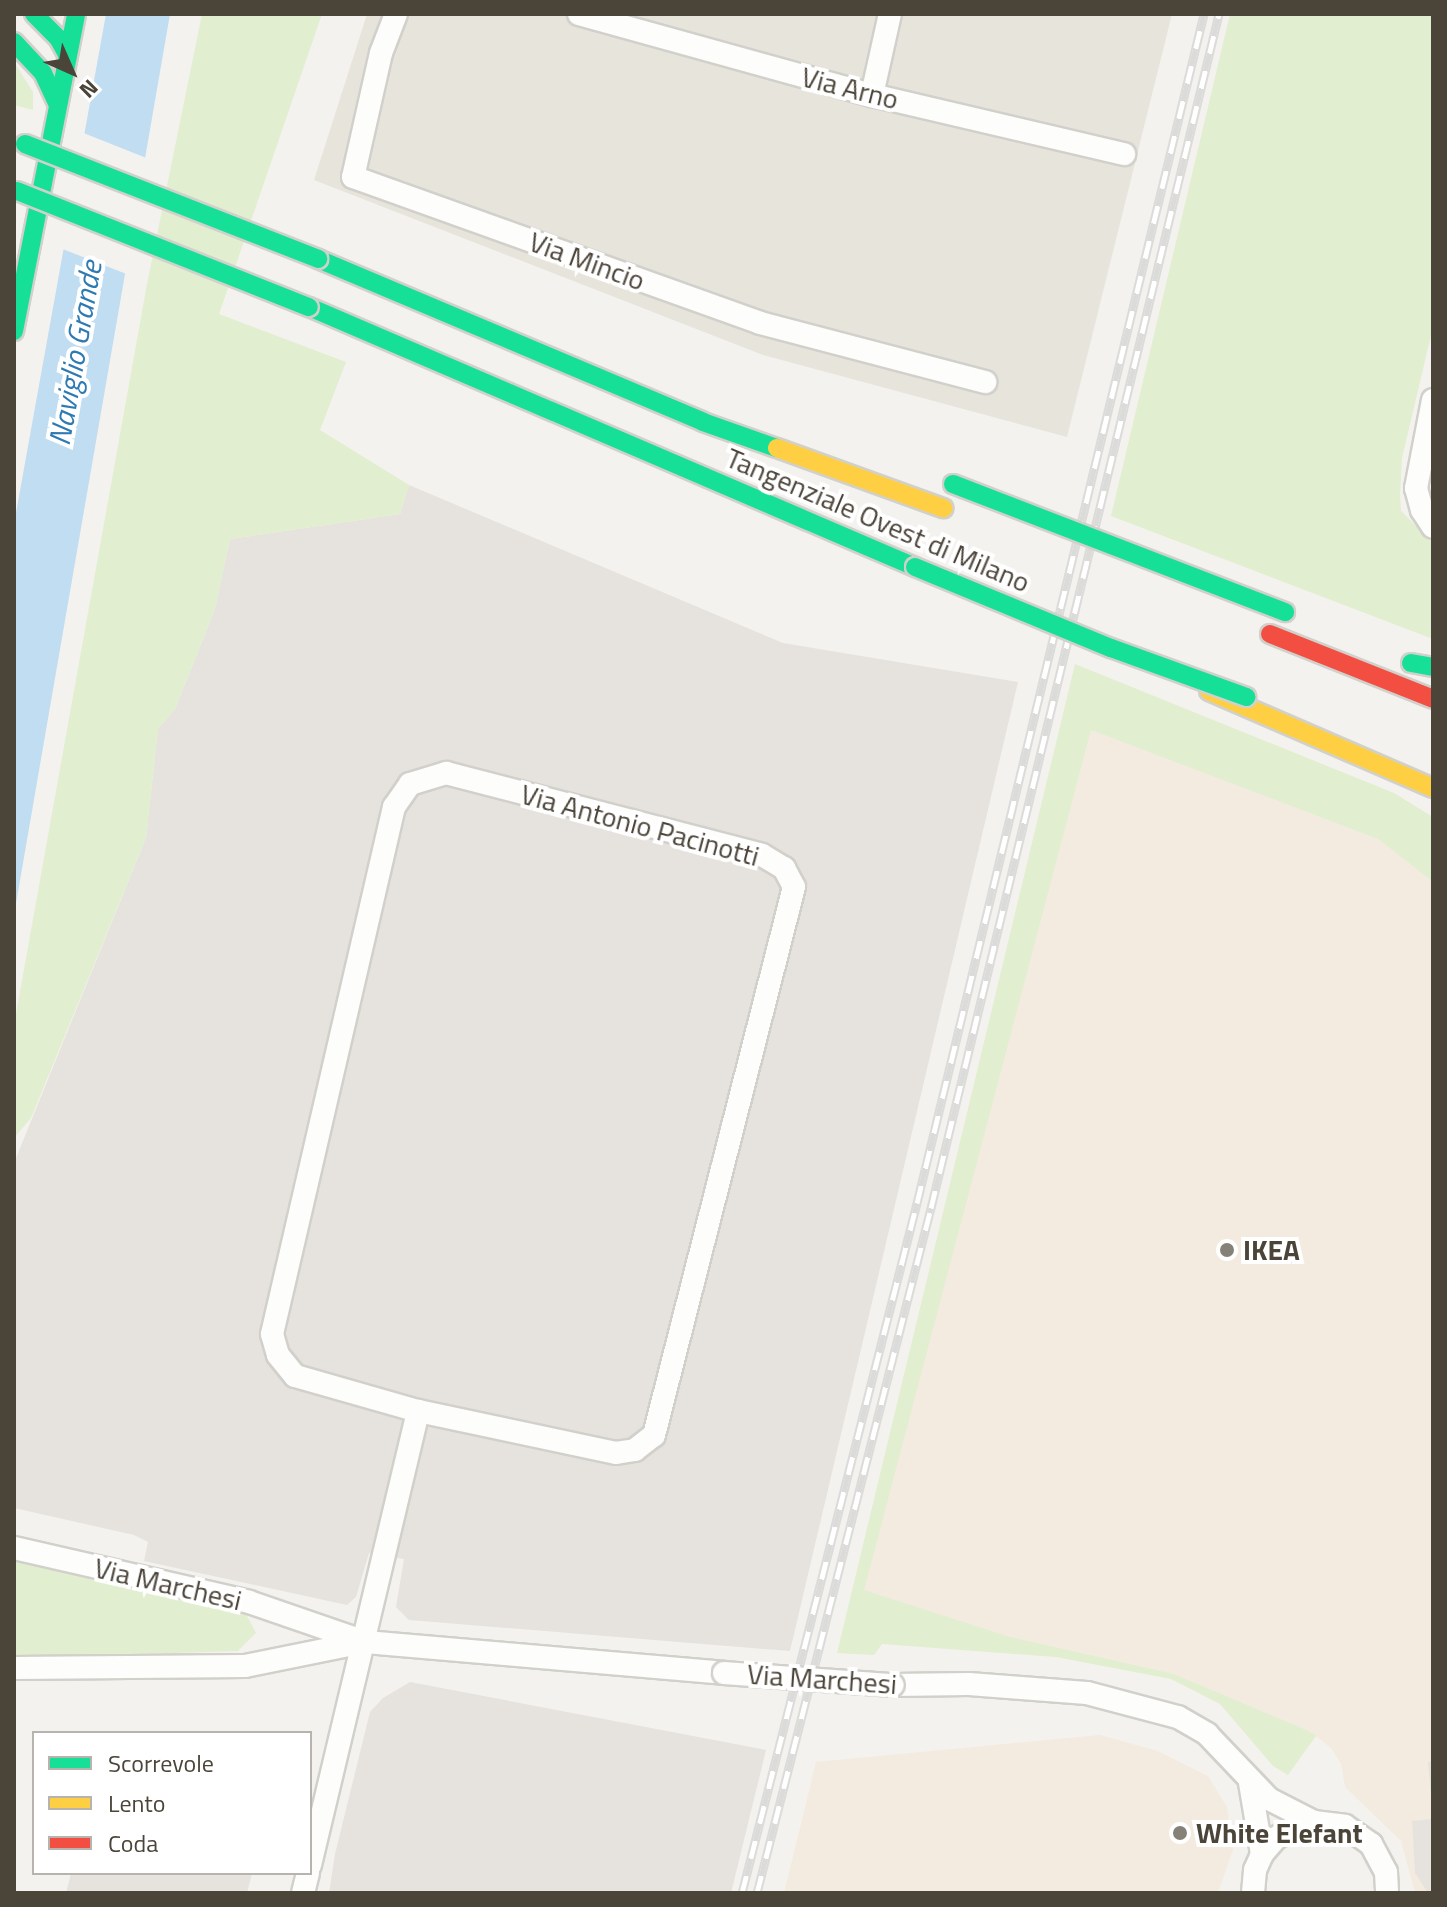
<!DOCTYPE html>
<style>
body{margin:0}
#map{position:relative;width:1447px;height:1907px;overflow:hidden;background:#f4f2ee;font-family:"Titillium Web",sans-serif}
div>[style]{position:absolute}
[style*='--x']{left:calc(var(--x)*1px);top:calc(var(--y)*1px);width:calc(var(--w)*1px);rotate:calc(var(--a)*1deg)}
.residential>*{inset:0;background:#e7e4dc}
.commercial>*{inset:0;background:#f3ebdf}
.industrial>*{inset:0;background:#e6e2de}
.green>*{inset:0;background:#e1eecf}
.parking>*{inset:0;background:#e6e3df}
.water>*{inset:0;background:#c0ddf1}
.pier>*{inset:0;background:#f4f2ee}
.roads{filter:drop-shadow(2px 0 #d2d0cb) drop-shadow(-2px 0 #d2d0cb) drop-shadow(0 2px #d2d0cb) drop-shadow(0 -2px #d2d0cb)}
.street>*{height:22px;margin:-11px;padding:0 11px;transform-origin:11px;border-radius:11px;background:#fdfdfc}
.fast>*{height:18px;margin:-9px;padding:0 9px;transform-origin:9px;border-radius:9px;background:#16e098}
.slow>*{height:18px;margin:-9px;padding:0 9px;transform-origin:9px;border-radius:9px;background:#ffcf43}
.jam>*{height:18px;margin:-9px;padding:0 9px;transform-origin:9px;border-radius:9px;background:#f24e42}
.rail>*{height:9px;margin-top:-4.5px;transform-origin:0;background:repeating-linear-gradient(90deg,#fff 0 18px,#dbdbda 0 36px);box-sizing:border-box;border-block:2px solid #dbdbda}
.bridges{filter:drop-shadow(2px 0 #d2d0cb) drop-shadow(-2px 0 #d2d0cb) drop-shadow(0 2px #d2d0cb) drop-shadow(0 -2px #d2d0cb)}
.street-bridge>*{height:22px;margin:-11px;padding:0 11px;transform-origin:11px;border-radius:11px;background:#fdfdfc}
.fast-bridge>*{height:18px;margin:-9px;padding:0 9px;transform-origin:9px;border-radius:9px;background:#16e098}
.dots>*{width:22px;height:22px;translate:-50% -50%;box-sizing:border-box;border:4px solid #fff;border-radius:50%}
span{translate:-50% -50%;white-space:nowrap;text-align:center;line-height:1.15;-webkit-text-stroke:8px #fff;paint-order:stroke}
.street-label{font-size:28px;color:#4b4439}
.poi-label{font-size:28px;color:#4b4439;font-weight:700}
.left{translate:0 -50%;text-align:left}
.water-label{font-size:30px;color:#2e7ab2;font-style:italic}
.frame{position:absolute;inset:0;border:16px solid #4b4439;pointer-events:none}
.legend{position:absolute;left:32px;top:1731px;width:280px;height:144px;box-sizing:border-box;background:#fff;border:2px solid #b7b4b0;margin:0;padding:10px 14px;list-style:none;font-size:24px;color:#4b4439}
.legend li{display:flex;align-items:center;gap:16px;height:40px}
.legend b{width:40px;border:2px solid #b7b4b0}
.north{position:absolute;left:32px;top:32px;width:80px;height:80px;-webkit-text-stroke:6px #fff;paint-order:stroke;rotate:135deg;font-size:22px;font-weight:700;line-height:32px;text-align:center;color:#4b4439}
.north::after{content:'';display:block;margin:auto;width:28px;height:36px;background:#4b4439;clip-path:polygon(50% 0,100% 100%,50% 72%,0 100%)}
</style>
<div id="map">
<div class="residential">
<i style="clip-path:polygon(367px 14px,1172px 14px,1067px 437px,763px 355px,314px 180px)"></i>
</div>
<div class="commercial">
<i style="clip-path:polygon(1091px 730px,1378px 839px,1433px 882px,1433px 1893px,1415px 1893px,1401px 1841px,1345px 1787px,1341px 1764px,1331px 1748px,1309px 1731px,1174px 1674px,1010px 1637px,863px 1590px)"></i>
<i style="clip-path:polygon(1100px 1735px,1158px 1751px,1208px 1776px,1227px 1807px,1233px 1850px,1218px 1893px,784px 1893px,816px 1762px)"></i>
</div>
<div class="industrial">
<i style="clip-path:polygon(409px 485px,783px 643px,1018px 682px,790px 1651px,409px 1620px,396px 1607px,404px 1559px,369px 1553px,356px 1597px,347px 1605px,144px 1561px,148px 1542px,134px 1535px,14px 1508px,14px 1163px,146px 838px,158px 729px,175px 709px,215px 609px,230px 539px,400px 514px)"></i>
<i style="clip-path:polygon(410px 1682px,766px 1750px,731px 1893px,329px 1893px,335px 1854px,370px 1712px,383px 1698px)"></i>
</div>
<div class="green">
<i style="clip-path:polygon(202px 14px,322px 14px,219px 314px,346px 362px,320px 430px,409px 485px,400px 514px,230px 539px,215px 609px,175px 709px,158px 729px,146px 838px,31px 1118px,14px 1138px,14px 1025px,147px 284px)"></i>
<i style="clip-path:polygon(1230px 14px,1433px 14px,1433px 327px,1402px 458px,1400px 495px,1401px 511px,1433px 543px,1433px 639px,1111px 516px)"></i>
<i style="clip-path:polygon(14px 62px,33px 92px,33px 110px,14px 105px)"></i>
<i style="clip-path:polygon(1075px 664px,1394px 793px,1433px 817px,1433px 882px,1378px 839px,1091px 730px,864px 1590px,1010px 1637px,1174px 1674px,1309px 1731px,1316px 1736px,1288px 1775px,1273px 1766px,1220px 1704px,1171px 1679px,1056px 1657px,882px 1644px,874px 1655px,837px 1653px)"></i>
<i style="clip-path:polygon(14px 1559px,245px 1612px,256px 1633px,238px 1651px,14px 1658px)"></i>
</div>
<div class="parking">
<i style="clip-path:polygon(435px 1433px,494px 1449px,491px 1468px,508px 1472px,485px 1572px,405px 1556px)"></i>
<i style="clip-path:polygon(1433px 1761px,1433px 1893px,1428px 1893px,1415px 1873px,1412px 1821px,1433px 1819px,1428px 1762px)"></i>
<i style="clip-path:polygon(71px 1873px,252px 1873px,247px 1893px,66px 1893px)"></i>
</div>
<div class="water">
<i style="clip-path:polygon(106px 14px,170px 14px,14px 915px,14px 524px)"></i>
</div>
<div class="pier">
<i style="clip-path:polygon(81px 132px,149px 159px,129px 275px,60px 248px)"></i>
</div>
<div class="roads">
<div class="street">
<i style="--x:396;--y:14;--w:42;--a:111"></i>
<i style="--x:381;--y:53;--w:127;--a:102.7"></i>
<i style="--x:353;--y:177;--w:432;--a:19.7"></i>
<i style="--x:760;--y:323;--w:233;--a:14.7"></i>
<i style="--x:579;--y:14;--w:304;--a:15.5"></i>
<i style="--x:872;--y:95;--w:259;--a:13.2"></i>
<i style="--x:872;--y:95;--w:83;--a:-77.5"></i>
<i style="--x:1433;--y:400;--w:90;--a:100.9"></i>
<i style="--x:1416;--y:488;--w:23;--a:75"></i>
<i style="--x:1422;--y:510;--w:20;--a:57"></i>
<i style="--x:446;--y:773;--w:326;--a:14.5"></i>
<i style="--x:762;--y:855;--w:26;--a:31"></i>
<i style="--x:784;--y:868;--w:21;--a:62"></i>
<i style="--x:794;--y:887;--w:566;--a:104.33"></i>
<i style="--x:654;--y:1435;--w:24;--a:142"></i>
<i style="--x:635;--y:1450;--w:19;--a:171"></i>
<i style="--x:616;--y:1453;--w:202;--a:-168"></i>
<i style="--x:418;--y:1411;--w:128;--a:-164.1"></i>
<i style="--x:295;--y:1376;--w:27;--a:-129"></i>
<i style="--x:278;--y:1355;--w:22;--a:-106"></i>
<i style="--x:272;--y:1334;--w:541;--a:-76.97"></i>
<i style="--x:394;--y:807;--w:28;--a:-55"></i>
<i style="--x:410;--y:784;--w:38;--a:-17"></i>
<i style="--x:14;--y:1548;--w:241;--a:12.9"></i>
<i style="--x:249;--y:1602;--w:123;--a:19"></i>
<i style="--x:365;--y:1642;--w:360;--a:4.9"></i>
<i style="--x:14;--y:1668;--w:231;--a:-0.5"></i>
<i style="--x:245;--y:1666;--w:121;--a:-11.4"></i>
<i style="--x:893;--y:1685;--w:76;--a:-0.8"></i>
<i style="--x:969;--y:1684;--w:118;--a:4.4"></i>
<i style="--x:1087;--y:1693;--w:94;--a:14.8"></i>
<i style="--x:1178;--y:1717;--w:34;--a:30"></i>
<i style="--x:1207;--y:1734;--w:90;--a:46.4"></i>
<i style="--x:1269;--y:1799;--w:51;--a:27.1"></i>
<i style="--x:1250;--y:1783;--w:72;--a:80.4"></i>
<i style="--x:310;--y:1865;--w:467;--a:-76.6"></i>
<i style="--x:303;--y:1893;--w:21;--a:-76"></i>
<i style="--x:1253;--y:1893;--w:23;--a:-85"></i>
<i style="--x:1255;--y:1870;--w:17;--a:-66"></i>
<i style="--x:1262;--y:1854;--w:21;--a:-49"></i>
<i style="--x:1276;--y:1838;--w:21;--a:-31"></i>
<i style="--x:1294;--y:1827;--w:21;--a:-14"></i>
<i style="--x:1314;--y:1822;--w:31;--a:7"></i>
<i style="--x:1345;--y:1826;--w:32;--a:35"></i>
<i style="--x:1371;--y:1844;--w:32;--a:62"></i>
<i style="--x:1386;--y:1872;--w:21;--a:87"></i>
</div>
<div class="fast">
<i style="--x:34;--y:14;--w:34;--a:45"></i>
<i style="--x:58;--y:38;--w:18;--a:61"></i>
<i style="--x:14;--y:42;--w:42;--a:46.9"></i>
<i style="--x:43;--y:73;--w:35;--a:65"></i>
<i style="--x:318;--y:259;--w:418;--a:22.9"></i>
<i style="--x:703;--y:422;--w:78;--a:19.4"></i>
<i style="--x:309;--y:307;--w:659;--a:23.22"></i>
<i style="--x:14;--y:331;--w:323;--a:-78.9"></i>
<i style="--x:1411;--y:663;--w:22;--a:10"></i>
</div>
<div class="slow">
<i style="--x:777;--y:448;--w:177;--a:19.9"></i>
<i style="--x:1209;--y:691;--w:244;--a:23.4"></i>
</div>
<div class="jam">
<i style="--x:1270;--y:634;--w:175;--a:21.7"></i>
</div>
</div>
<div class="rail">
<i style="--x:742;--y:1893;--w:712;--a:-75.77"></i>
<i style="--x:917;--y:1203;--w:1223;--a:-76.43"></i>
<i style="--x:757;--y:1893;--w:707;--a:-75.75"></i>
<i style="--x:931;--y:1208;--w:1228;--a:-76.44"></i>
</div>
<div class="bridges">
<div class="street-bridge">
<i style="--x:724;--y:1673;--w:169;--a:4.1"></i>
</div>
<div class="fast-bridge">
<i style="--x:25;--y:144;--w:315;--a:21.4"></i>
<i style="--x:17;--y:191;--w:314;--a:21.7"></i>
<i style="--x:953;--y:484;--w:356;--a:21.1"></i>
<i style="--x:915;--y:567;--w:212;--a:22.5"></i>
<i style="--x:1111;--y:648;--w:144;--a:19.9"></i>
</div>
</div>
<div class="dots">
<i style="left:1227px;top:1250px;background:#868178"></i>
<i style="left:1180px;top:1833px;background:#868178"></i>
</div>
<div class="street-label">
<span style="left:850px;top:88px;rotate:14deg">Via Arno</span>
<span style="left:587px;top:261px;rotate:20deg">Via Mincio</span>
<span style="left:878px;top:520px;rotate:23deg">Tangenziale Ovest di Milano</span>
<span style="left:640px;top:825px;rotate:15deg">Via Antonio Pacinotti</span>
<span style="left:168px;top:1584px;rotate:13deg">Via Marchesi</span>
<span style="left:822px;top:1679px;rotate:4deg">Via Marchesi</span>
</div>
<div class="poi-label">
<span class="left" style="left:1243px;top:1250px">IKEA</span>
<span class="left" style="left:1196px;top:1833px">White Elefant</span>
</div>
<div class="water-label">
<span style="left:75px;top:353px;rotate:-80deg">Naviglio Grande</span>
</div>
<div class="frame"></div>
<ul class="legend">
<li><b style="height:10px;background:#16e098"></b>Scorrevole</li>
<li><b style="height:10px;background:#ffcf43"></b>Lento</li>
<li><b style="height:10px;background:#f24e42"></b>Coda</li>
</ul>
<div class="north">N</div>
</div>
